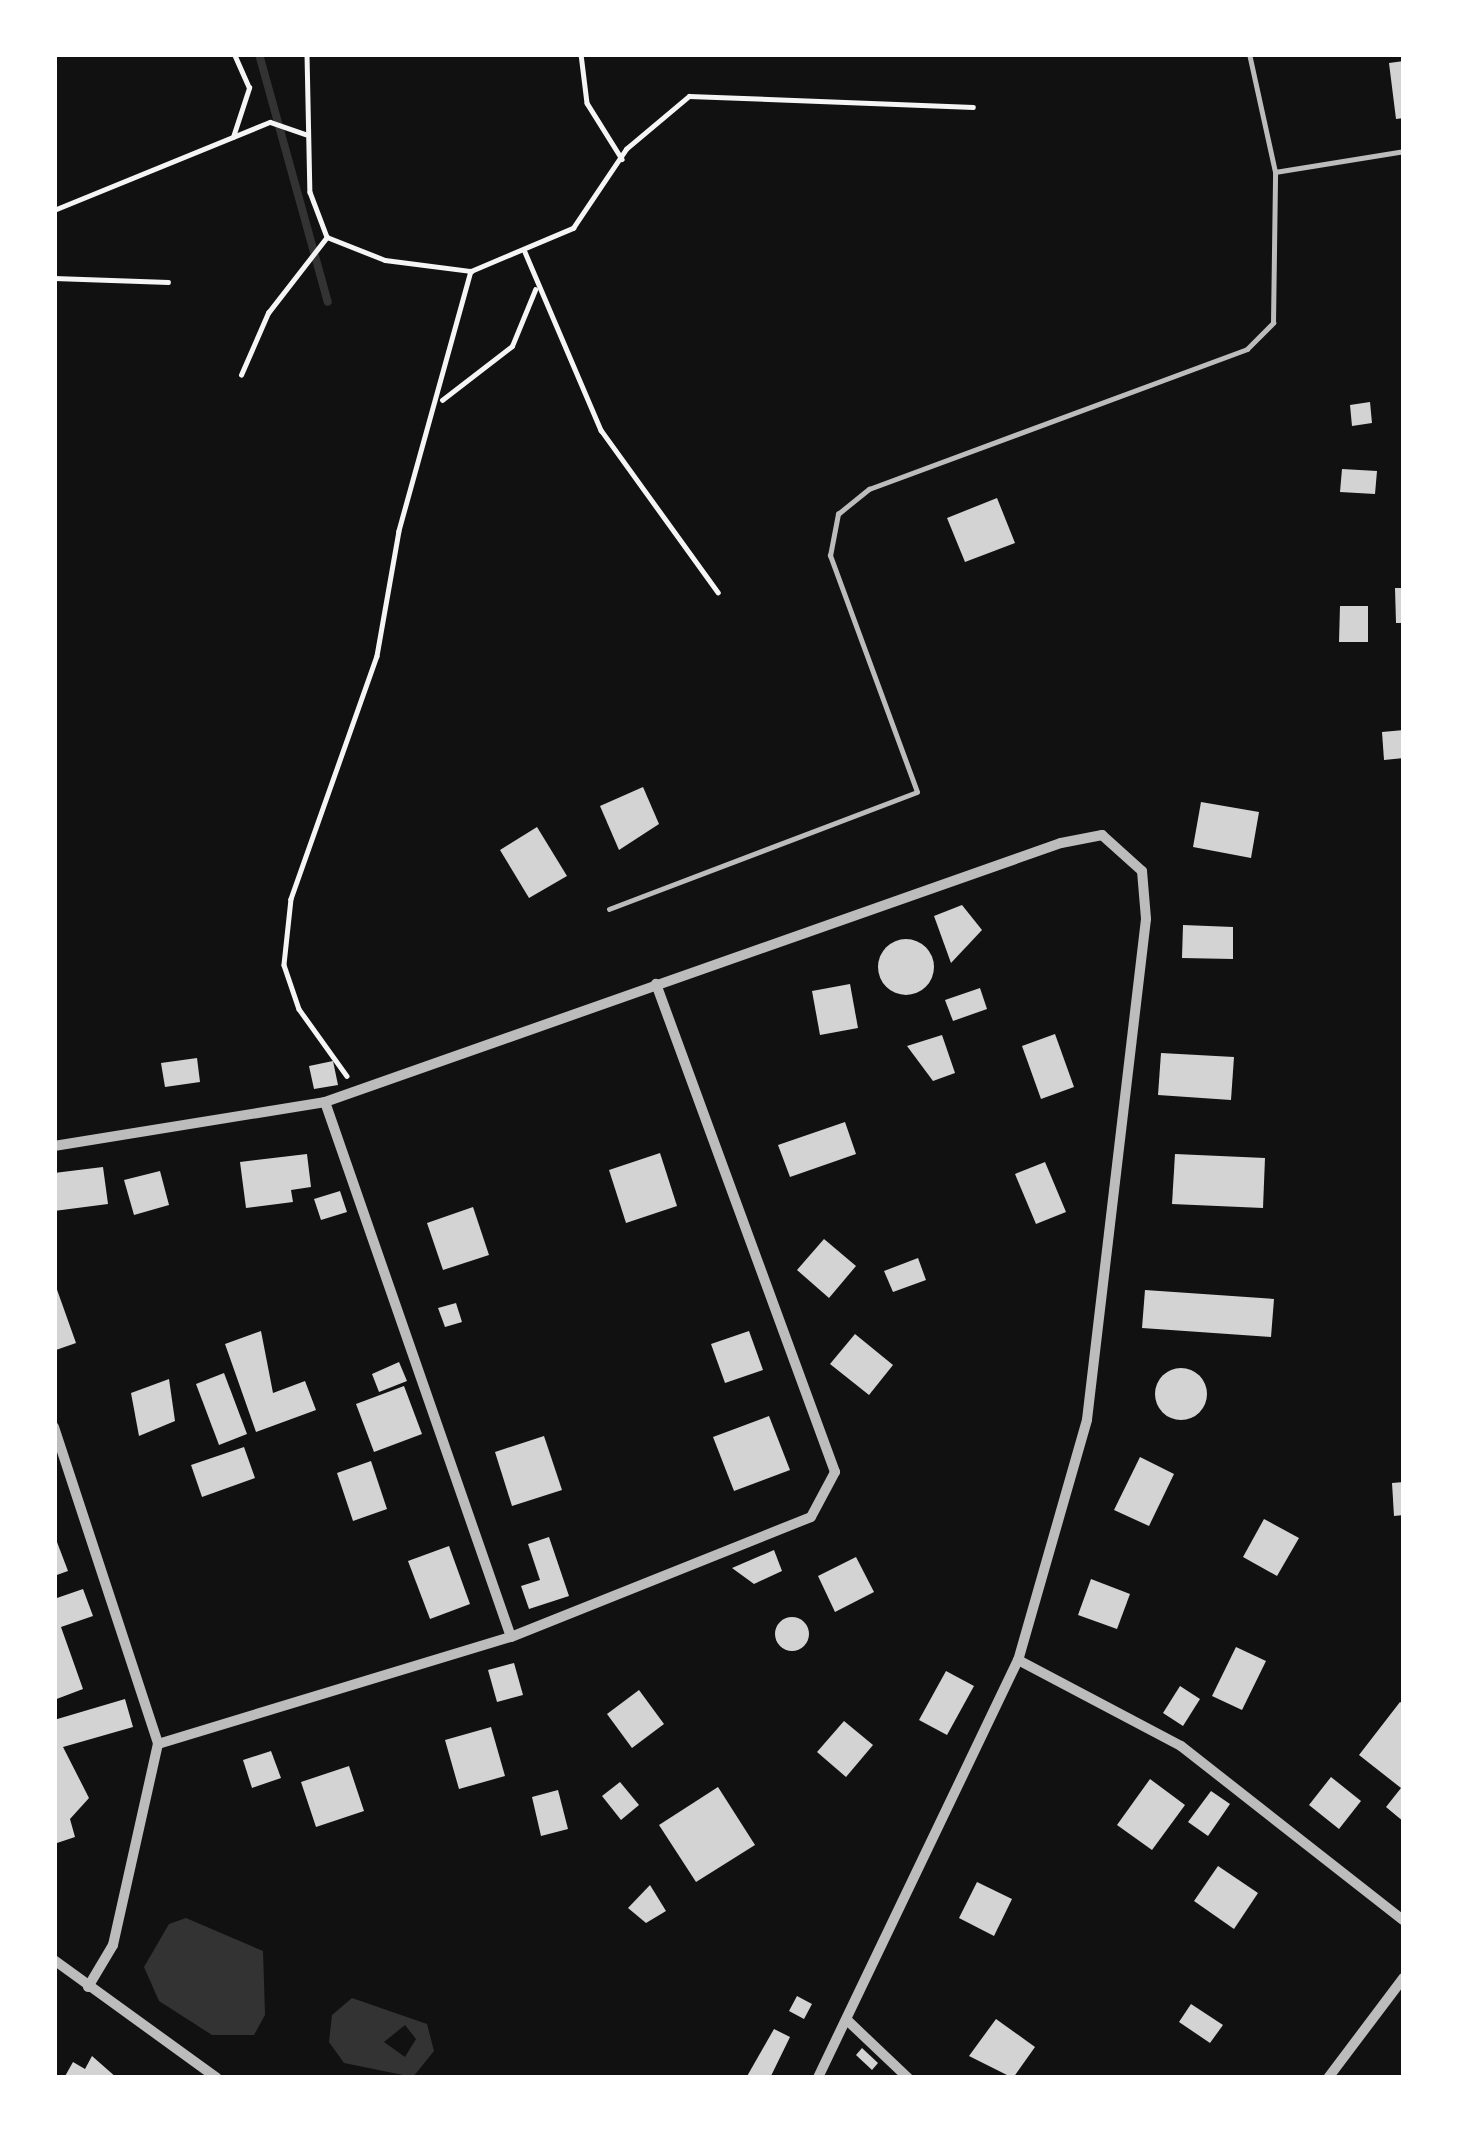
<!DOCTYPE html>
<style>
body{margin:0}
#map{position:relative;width:1458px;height:2132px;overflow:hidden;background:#111;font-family:"Open Sans",sans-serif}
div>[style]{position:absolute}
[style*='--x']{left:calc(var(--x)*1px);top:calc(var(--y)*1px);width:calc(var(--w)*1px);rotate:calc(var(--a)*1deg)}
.water>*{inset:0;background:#333}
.stream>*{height:8px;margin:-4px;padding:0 4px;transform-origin:4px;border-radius:4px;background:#333}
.building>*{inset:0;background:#d3d3d3}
.round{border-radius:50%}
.path>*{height:4.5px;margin:-2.25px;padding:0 2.25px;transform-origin:2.25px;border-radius:2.25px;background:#f5f5f5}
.service>*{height:4.5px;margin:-2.25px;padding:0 2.25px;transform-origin:2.25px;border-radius:2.25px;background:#bcbcbc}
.minor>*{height:10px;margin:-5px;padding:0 5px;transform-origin:5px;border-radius:5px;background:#bcbcbc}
span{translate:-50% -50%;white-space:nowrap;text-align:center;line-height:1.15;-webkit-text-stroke:12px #fff;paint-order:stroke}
.frame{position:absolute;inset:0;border:57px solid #fff;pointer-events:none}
</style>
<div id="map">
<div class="water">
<i style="clip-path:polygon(186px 1918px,263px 1951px,265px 2015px,254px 2035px,212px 2035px,159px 2001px,144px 1967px,169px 1924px)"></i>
<i style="clip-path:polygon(evenodd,352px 1998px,427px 2024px,434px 2051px,413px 2077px,344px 2063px,329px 2042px,332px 2015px,352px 1998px,405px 2025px,416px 2039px,405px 2057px,384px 2042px,405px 2025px)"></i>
</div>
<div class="stream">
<i style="--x:259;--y:54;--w:257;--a:74.5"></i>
</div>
<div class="building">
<i style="clip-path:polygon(1404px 61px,1404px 118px,1396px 119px,1389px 63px)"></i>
<i style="clip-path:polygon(1370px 402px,1372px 423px,1352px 426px,1350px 405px)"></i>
<i style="clip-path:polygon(1342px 469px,1377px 471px,1375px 494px,1340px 492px)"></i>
<i style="clip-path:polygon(997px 498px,1015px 543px,965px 562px,947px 518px)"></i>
<i style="clip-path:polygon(1395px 588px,1404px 588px,1404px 623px,1396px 623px)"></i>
<i style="clip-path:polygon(1340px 606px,1368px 606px,1368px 642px,1339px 642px)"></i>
<i style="clip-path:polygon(1404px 730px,1404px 758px,1384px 760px,1382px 732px)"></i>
<i style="clip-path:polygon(643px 787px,659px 824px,619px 850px,600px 806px)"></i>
<i style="clip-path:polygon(1201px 802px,1259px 812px,1251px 858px,1193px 847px)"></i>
<i style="clip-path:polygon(537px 827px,567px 876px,529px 898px,500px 850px)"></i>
<i style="clip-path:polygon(962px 905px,982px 930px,951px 963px,934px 916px)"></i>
<i style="clip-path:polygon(1183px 925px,1233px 927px,1233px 959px,1182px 958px)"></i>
<i class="round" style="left:878px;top:939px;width:56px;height:56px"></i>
<i style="clip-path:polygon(850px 984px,858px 1028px,820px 1035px,812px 991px)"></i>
<i style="clip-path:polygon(980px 988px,987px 1009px,953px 1021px,945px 1000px)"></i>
<i style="clip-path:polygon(1055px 1034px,1074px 1087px,1041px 1099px,1022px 1046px)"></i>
<i style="clip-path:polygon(942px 1035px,955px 1073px,933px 1081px,907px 1046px)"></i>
<i style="clip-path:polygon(1161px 1053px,1234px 1057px,1231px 1100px,1158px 1095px)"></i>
<i style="clip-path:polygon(197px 1058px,200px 1082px,165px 1087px,161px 1063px)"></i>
<i style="clip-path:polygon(333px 1061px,338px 1085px,314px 1089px,309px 1066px)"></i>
<i style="clip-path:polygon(845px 1122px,856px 1154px,790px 1177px,778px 1145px)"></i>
<i style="clip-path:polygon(660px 1153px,677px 1206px,626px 1223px,609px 1170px)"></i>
<i style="clip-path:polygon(307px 1154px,311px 1187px,291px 1190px,293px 1202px,246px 1208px,240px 1162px)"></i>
<i style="clip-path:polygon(1175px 1154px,1265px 1158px,1263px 1208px,1172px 1204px)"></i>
<i style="clip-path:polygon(1045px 1162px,1066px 1212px,1036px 1224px,1015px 1174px)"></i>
<i style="clip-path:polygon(103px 1167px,108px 1204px,54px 1211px,54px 1173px)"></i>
<i style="clip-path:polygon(160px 1171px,169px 1205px,134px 1215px,124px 1180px)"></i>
<i style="clip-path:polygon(340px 1191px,347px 1212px,321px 1220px,314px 1199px)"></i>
<i style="clip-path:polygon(473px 1207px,489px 1255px,443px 1270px,427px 1223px)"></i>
<i style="clip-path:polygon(824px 1239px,856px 1266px,829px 1298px,797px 1270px)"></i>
<i style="clip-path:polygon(918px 1258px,926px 1280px,893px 1292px,884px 1271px)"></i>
<i style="clip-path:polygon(55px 1284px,76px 1343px,56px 1350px,54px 1346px)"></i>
<i style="clip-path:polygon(1145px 1290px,1274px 1299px,1271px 1337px,1142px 1328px)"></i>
<i style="clip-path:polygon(456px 1303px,462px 1322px,445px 1327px,438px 1308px)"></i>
<i style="clip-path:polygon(261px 1331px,273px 1393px,305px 1381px,316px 1410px,256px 1432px,225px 1344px)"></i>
<i style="clip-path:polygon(749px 1331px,763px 1370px,725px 1383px,711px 1344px)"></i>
<i style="clip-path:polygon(855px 1334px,893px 1365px,869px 1395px,830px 1364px)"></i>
<i style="clip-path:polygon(399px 1362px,407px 1381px,379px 1392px,372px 1374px)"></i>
<i class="round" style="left:1155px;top:1368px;width:52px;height:52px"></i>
<i style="clip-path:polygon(224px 1373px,247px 1434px,219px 1445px,196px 1384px)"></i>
<i style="clip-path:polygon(169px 1379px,175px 1421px,139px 1436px,131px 1393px)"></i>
<i style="clip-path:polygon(404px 1386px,422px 1434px,374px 1452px,356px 1404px)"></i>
<i style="clip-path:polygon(769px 1416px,790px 1470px,734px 1491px,713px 1437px)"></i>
<i style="clip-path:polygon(544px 1436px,562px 1490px,512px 1506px,495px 1452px)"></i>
<i style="clip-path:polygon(244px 1447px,255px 1478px,202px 1497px,191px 1465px)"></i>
<i style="clip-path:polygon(1140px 1457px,1174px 1474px,1149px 1526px,1114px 1510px)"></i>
<i style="clip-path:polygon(371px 1461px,387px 1509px,353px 1521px,337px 1473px)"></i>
<i style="clip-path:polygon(1404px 1482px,1404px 1515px,1394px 1516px,1392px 1483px)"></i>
<i style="clip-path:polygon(1264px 1519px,1299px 1538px,1277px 1576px,1243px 1557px)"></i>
<i style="clip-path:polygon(549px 1537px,569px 1596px,529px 1609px,521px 1586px,540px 1580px,528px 1544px)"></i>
<i style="clip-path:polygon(57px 1542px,68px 1571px,54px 1576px,54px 1543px)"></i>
<i style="clip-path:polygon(449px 1546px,470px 1604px,430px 1619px,408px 1561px)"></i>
<i style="clip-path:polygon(774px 1550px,782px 1571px,754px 1584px,732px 1568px)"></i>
<i style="clip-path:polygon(856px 1557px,874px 1592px,835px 1612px,818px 1576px)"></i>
<i style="clip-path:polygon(1091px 1579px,1130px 1594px,1117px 1629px,1078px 1615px)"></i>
<i style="clip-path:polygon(83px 1589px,93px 1616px,61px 1627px,83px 1689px,54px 1700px,54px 1599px)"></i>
<i class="round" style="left:775px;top:1617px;width:34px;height:34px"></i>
<i style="clip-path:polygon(1236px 1647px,1266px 1661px,1242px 1710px,1212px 1696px)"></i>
<i style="clip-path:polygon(514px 1663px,523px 1695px,497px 1702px,488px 1670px)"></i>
<i style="clip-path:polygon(946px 1671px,974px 1686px,947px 1735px,919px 1720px)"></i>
<i style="clip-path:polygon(1180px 1686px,1200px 1699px,1183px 1726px,1163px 1713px)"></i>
<i style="clip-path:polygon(639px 1690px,664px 1724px,632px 1748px,607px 1714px)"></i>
<i style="clip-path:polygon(125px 1699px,133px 1727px,63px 1747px,89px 1798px,70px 1819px,75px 1837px,54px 1844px,54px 1720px)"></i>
<i style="clip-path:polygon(1400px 1702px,1404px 1704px,1404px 1822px,1386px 1807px,1401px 1788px,1359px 1755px)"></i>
<i style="clip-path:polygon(844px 1721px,873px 1745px,846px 1777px,817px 1752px)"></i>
<i style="clip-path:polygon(491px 1727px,505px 1776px,459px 1789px,445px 1740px)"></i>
<i style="clip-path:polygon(271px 1751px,281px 1778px,252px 1788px,243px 1760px)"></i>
<i style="clip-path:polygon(349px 1766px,364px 1811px,316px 1827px,301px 1782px)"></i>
<i style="clip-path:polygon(1331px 1777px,1361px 1801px,1339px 1829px,1309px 1805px)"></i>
<i style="clip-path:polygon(1150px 1779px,1185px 1805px,1152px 1850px,1117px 1825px)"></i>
<i style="clip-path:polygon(620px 1782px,639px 1805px,621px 1820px,602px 1796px)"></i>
<i style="clip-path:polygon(718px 1787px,755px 1845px,696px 1882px,659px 1825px)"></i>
<i style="clip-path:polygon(558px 1790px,568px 1829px,541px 1836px,532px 1797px)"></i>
<i style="clip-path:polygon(1211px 1791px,1230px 1804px,1208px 1836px,1188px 1822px)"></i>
<i style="clip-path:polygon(1218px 1866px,1258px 1893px,1234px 1929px,1194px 1901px)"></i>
<i style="clip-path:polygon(977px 1882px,1012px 1899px,994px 1936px,959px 1918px)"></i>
<i style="clip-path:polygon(650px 1885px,666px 1911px,646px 1923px,628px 1908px)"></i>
<i style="clip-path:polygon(797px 1996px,812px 2004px,804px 2019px,789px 2011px)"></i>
<i style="clip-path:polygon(1191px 2004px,1223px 2025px,1210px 2043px,1179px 2022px)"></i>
<i style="clip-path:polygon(996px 2019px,1035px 2047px,1013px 2078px,969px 2056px)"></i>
<i style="clip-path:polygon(774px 2029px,790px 2037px,770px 2078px,746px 2078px)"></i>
<i style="clip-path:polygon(862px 2048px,878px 2063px,872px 2070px,856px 2055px)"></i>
<i style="clip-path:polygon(92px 2056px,117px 2078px,64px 2078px,73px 2062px,85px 2069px)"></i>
</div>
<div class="path">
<i style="--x:307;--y:54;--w:138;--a:88.8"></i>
<i style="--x:310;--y:192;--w:48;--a:69.3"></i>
<i style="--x:327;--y:237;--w:62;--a:21.6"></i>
<i style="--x:385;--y:260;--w:87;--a:7.3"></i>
<i style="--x:471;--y:271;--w:270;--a:105.5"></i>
<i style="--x:399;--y:531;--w:127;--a:100"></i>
<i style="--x:377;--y:656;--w:258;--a:109.5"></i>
<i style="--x:291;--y:899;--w:66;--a:96.1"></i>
<i style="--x:284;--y:965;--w:46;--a:71.2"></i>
<i style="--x:299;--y:1009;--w:82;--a:54.4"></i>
<i style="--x:581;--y:54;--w:49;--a:83"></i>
<i style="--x:587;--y:103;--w:66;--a:58"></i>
<i style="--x:233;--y:137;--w:52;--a:-71.9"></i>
<i style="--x:249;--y:88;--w:37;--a:-114"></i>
<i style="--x:54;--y:210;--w:233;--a:-22.2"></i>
<i style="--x:270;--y:122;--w:37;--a:19"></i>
<i style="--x:525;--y:252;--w:194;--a:66.9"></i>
<i style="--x:601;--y:430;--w:200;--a:54.2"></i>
<i style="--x:471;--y:271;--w:111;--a:-22.9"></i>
<i style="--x:573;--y:228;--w:95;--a:-56.1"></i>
<i style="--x:626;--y:149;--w:82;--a:-40.1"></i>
<i style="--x:689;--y:96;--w:284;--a:2.2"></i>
<i style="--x:54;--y:278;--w:114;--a:2"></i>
<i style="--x:241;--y:375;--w:68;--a:-66.5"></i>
<i style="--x:268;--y:313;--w:96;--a:-52.2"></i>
<i style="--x:442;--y:400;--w:88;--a:-37.6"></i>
<i style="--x:512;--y:346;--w:61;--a:-67.7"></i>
</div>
<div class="service">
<i style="--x:1275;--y:172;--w:131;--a:-9.2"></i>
<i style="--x:609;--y:909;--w:329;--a:-20.8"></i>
<i style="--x:917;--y:792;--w:252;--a:-110.2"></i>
<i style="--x:830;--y:556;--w:43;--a:-79.2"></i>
<i style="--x:838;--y:514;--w:40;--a:-39"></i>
<i style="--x:869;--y:489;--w:403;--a:-20.3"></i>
<i style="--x:1247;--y:349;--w:37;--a:-45"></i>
<i style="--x:1273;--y:323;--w:151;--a:-89.2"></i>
<i style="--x:1275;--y:172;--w:121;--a:-102.4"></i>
</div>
<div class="minor">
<i style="--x:325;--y:1102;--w:566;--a:70.83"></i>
<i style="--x:54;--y:1146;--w:275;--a:-9.2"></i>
<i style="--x:325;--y:1102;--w:780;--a:-19.39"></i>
<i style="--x:1061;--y:843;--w:42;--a:-11"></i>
<i style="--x:1102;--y:835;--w:54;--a:42"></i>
<i style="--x:1142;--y:871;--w:48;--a:85.2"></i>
<i style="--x:1146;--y:919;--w:504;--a:96.72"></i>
<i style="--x:1087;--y:1420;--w:250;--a:106"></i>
<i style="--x:1018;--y:1660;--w:463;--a:115.6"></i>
<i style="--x:54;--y:1427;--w:334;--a:71.8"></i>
<i style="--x:158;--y:1744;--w:369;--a:-16.9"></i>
<i style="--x:511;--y:1637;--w:323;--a:-21.8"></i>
<i style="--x:811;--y:1517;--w:51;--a:-61.9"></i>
<i style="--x:835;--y:1472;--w:520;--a:-110.14"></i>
<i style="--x:1018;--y:1660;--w:184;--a:27.8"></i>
<i style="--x:1181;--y:1746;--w:283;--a:38.1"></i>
<i style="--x:54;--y:1960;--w:201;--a:35.9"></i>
<i style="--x:88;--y:1987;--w:49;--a:-59.2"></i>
<i style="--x:113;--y:1945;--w:206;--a:-77.4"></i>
<i style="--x:848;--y:2021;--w:83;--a:43.5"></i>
<i style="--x:1328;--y:2078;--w:126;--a:-53"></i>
</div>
<div class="frame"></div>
</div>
